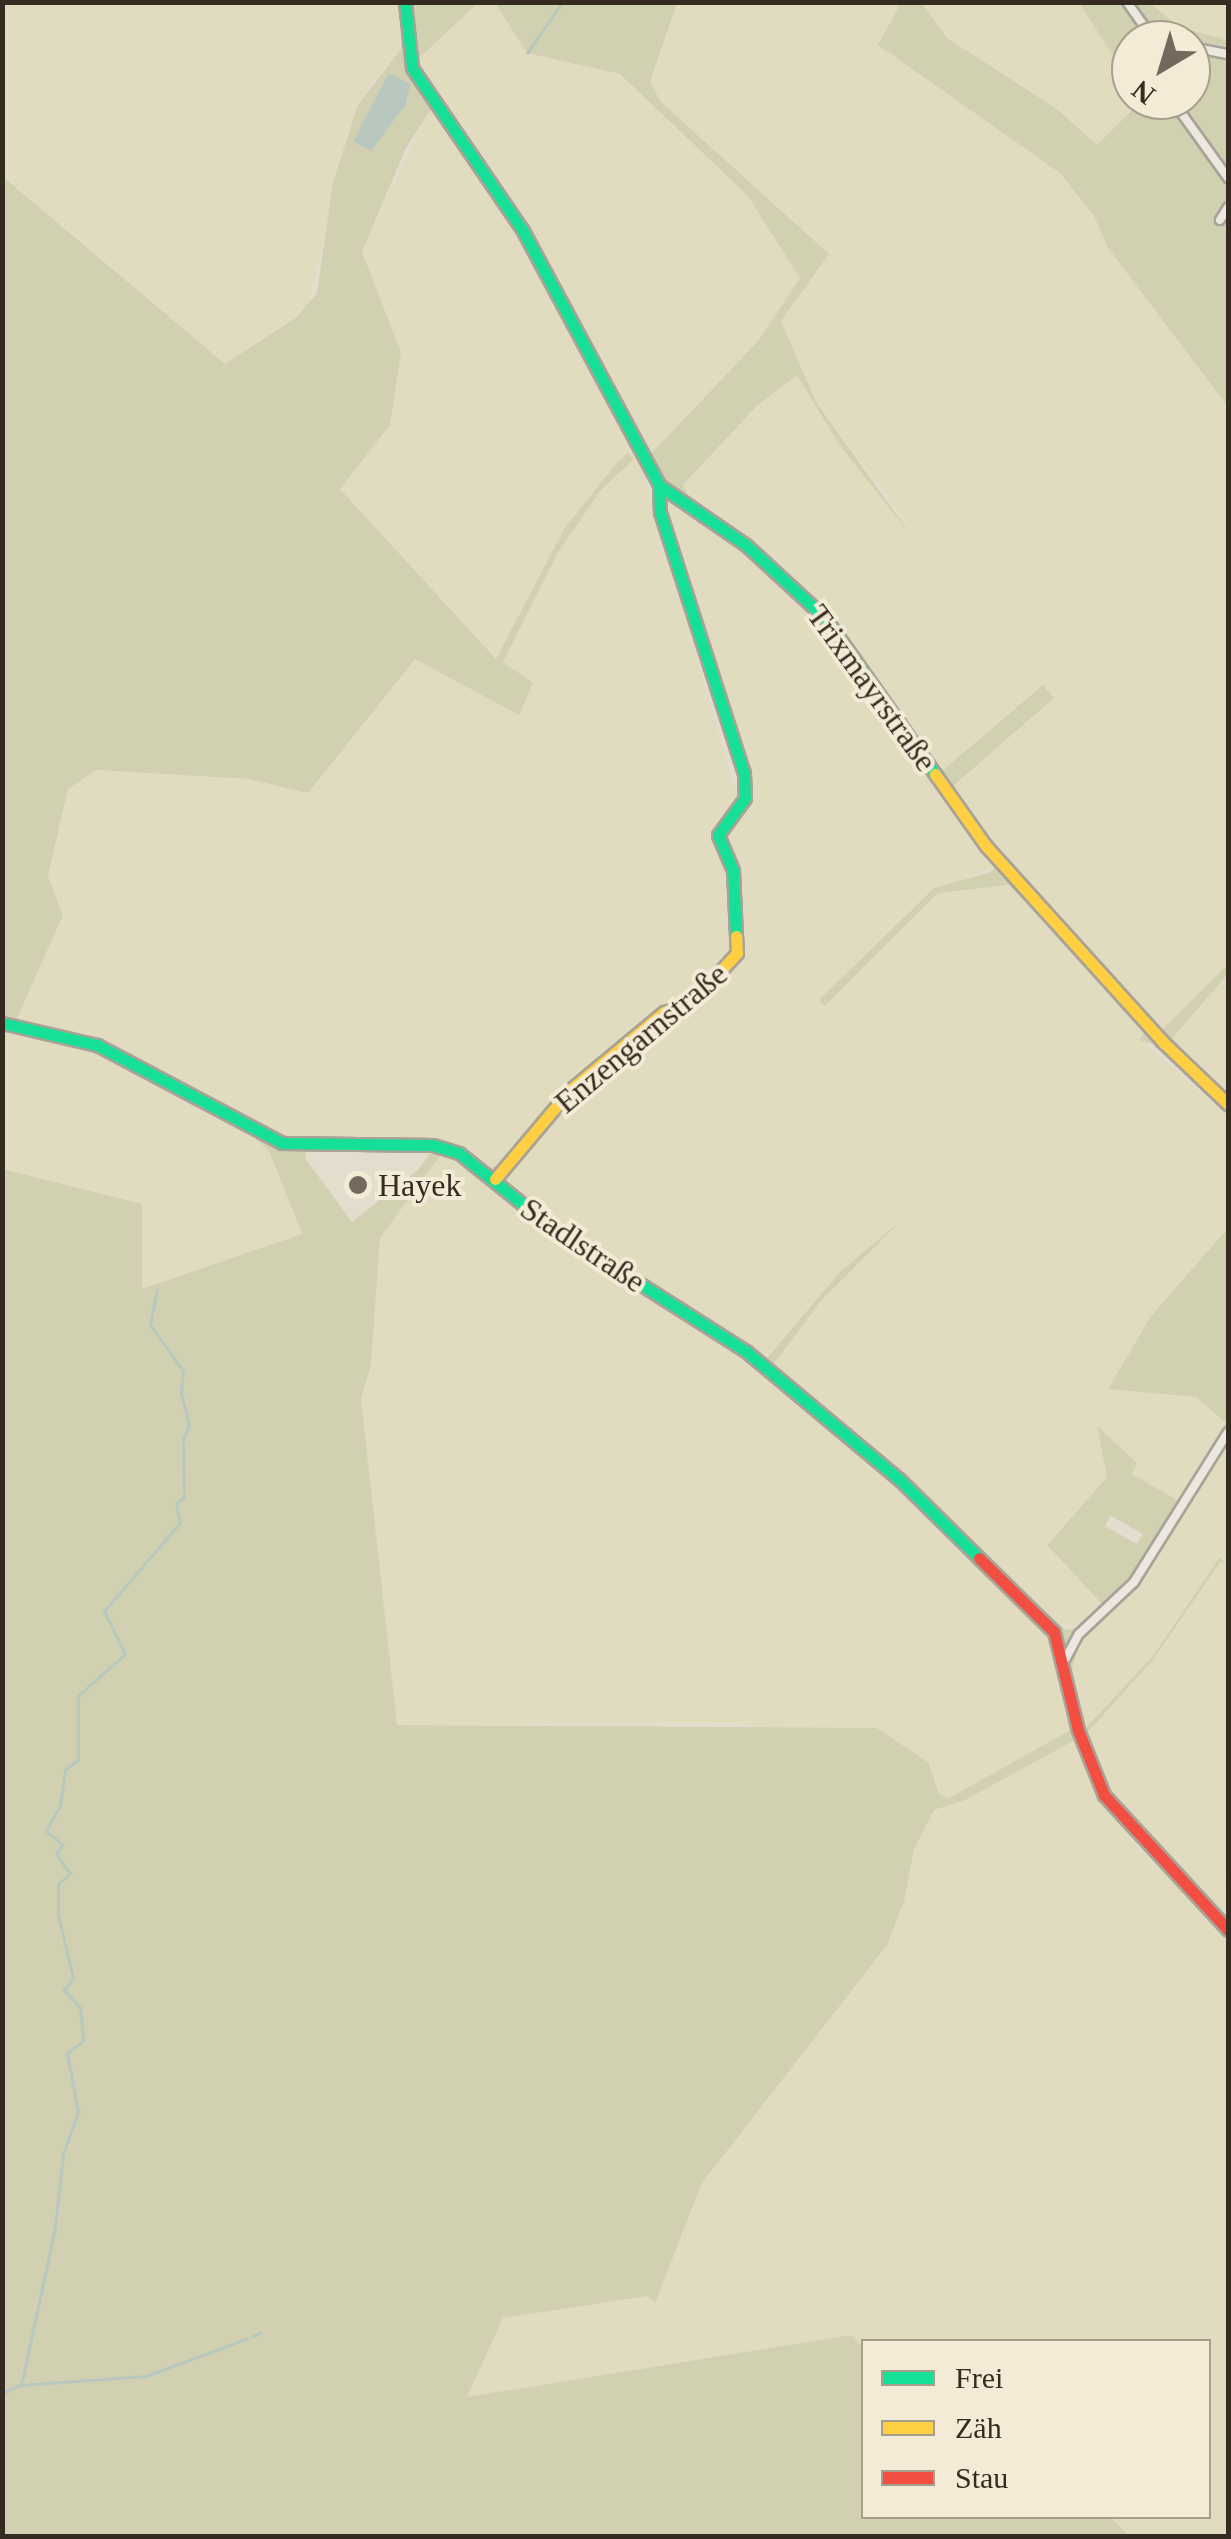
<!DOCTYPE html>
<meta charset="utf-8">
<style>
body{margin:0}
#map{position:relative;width:1231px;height:2539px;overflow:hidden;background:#e3ddce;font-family:"Times New Roman",serif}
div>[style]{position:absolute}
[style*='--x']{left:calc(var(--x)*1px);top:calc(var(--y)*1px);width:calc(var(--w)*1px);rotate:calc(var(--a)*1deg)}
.farmland>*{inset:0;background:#e1dbc0}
.green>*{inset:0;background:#d1d1b2}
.water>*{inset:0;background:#b9c8bf}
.stream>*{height:2.5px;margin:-1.25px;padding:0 1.25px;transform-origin:1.25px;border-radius:1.25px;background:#b9c8bf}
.roads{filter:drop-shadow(2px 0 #a8a297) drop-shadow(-2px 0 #a8a297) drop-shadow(0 2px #a8a297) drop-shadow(0 -2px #a8a297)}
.street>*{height:8px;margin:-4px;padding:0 4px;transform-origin:4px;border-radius:4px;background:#ece8df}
.fast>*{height:11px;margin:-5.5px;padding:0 5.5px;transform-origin:5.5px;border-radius:5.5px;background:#16e098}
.slow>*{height:11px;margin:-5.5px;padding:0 5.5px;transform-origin:5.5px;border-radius:5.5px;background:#ffcf43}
.jam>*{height:11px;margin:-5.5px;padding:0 5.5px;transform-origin:5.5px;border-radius:5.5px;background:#f24e42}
.dots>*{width:28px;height:28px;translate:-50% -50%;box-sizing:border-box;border:5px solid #f3ebd5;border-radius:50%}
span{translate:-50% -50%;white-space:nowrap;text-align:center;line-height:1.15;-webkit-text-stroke:8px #f3ebd5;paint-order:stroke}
.street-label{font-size:32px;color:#362b20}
.poi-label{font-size:32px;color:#362b20}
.left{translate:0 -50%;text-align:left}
.frame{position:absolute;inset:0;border:5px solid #362b20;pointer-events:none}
.legend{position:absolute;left:861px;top:2339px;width:350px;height:180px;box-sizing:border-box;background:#f3ebd5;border:2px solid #a79e8d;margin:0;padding:12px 18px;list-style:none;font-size:30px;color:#362b20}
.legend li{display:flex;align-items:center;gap:20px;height:50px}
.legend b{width:50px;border:2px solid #a79e8d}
.north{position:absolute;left:1111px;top:20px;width:100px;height:100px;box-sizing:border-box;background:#f3ebd5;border:2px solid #a79e8d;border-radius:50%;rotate:218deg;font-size:28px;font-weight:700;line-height:40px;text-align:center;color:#362b20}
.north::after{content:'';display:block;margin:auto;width:35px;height:45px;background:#73695d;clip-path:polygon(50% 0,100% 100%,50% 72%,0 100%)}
</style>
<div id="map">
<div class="farmland">
<i style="clip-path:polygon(3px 3px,401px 3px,401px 49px,370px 85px,347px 136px,308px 308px,225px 365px,3px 176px)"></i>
<i style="clip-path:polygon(478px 3px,495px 3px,527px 53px,620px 74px,748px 196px,801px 278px,758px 341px,649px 456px,572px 308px,418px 59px)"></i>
<i style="clip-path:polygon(677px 3px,901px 3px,878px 45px,1060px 173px,1094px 216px,1108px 248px,1228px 407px,1228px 964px,1160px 1033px,977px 827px,953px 786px,1053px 698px,1043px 685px,942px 771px,835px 621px,781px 567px,689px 500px,683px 486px,757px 407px,797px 375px,838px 443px,916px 534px,816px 402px,781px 321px,829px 254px,661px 102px,650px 82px)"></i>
<i style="clip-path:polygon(922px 3px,1079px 3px,1131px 83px,1131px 100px,1144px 103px,1097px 145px,1057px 109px,948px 38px)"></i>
<i style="clip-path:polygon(1150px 3px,1228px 3px,1228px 40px,1179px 27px)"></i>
<i style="clip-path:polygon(430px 106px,516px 227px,639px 455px,736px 793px,751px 790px,745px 761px,667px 503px,739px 544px,818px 617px,995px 866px,924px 896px,820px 1001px,938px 893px,1009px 885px,1119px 1001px,1144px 1033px,1140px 1039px,1228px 1116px,1228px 1228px,1151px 1316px,1108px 1388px,1196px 1397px,1227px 1423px,1182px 1503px,1131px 1473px,1097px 1429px,1108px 1477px,1047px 1542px,1106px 1604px,1082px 1627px,1053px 1623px,881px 1458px,773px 1365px,820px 1302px,896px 1226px,762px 1359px,537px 1214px,507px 1186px,507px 1175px,547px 1121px,642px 1025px,512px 1157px,491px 1168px,460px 1148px,285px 1139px,99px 1042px,16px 1018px,63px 915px,48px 876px,68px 790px,95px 770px,249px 779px,308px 793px,415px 658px,518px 715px,533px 684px,503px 662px,556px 556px,600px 491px,633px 458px,628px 453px,564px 529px,496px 659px,340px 489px,390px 425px,401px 352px,362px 252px)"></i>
<i style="clip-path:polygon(1228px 974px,1228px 1099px,1172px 1037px)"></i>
<i style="clip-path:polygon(3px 1028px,100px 1051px,247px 1130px,269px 1151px,302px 1235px,141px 1290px,142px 1204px,3px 1169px)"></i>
<i style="clip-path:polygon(442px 1153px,754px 1363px,898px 1484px,1054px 1640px,1069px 1731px,949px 1798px,939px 1794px,937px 1781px,742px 1723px,396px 1725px,361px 1399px,371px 1364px,380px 1238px)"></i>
<i style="clip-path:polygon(1228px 1438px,1228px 1563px,1220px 1558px,1153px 1656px,1084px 1730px,1072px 1671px,1075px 1649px,1170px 1532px)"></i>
<i style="clip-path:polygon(1220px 1561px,1228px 1566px,1225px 1917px,1135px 1831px,1108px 1794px,1084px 1735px,1153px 1660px)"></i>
<i style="clip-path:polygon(1075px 1740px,1098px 1793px,1139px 1849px,1228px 1937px,1228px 2536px,1130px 2536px,1110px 2517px,1208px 2516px,1208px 2342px,864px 2342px,863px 2348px,850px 2335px,466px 2398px,503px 2318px,648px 2296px,655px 2302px,702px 2183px,887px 1945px,914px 1849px,934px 1810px,965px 1800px)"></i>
</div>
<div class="green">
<i style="clip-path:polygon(evenodd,401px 3px,478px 3px,418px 59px,438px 98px,406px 148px,362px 252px,401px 352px,390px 425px,340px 489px,496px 659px,564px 529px,615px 465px,628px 453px,634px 459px,600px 491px,556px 556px,503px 662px,533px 683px,519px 715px,415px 659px,308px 793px,249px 779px,96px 770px,68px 789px,48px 876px,63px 915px,17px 1018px,99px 1042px,263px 1129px,310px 1142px,305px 1158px,352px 1222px,418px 1170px,439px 1142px,491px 1168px,512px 1157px,557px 1097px,671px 1003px,666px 1016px,560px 1105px,507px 1175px,507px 1186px,564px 1231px,765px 1360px,841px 1271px,904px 1218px,820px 1302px,773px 1365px,1066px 1630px,1082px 1627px,1106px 1608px,1047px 1545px,1107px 1477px,1097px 1426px,1137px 1463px,1132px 1474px,1182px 1503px,1226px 1423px,1196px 1397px,1108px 1389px,1151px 1316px,1228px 1228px,1228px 1438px,1134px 1588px,1079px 1642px,1072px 1671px,1084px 1730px,1153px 1656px,1219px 1558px,1228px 1563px,1220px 1562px,1153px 1660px,1085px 1735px,1122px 1815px,1169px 1868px,1228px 1916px,1228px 1937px,1117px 1822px,1075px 1740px,965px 1800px,934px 1810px,914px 1849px,904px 1901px,887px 1945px,702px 2183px,655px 2303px,648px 2296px,503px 2318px,467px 2397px,851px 2335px,863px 2348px,864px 2516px,1110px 2517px,1130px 2536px,3px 2536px,3px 1169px,142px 1204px,142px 1289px,302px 1234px,269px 1151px,247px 1130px,78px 1042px,3px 1028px,2px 176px,225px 364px,297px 317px,317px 293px,333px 182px,358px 105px,401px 49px,401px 3px,442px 1153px,466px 1162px,568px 1244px,754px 1363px,898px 1484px,1054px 1639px,1069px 1731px,949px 1798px,939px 1794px,928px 1762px,877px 1728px,397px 1725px,361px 1399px,371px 1364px,380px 1238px,442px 1153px,401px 3px,1111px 1516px,1143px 1534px,1137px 1544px,1105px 1526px,1111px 1516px)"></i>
<i style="clip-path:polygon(495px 3px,677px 3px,650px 82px,661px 102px,829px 254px,781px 321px,816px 402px,913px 538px,838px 443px,797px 375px,756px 407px,683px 485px,689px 500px,659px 478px,649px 456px,758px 341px,800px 278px,748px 196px,620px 74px,527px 53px)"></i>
<i style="clip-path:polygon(901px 3px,922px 3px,947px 38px,1057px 109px,1097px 145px,1142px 100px,1191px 100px,1191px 50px,1228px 58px,1228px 407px,1108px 248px,1094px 216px,1060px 173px,878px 45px)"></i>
<i style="clip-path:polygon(1079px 3px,1125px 3px,1150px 40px,1131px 40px,1131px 83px)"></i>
<i style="clip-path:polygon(1130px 3px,1150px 3px,1179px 27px,1228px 40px,1228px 51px,1160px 38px)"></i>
<i style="clip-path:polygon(793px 578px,835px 621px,942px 771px,1043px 685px,1054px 698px,953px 786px,977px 827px,1159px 1033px,1228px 964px,1228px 974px,1172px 1038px,1228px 1099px,1228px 1116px,1152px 1044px,1139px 1040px,1144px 1033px,1119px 1001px,1009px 885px,938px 893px,825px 1006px,819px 1000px,934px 888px,991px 872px,1001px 859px,984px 840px,895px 716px,838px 629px)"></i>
</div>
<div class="water">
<i style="clip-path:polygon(389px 73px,410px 84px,406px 104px,371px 151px,353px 141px)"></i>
</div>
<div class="stream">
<i style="--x:527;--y:53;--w:62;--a:-55.5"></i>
<i style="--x:252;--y:2336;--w:9;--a:-21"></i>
<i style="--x:20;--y:2385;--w:126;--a:-4.1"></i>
<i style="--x:146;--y:2376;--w:107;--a:-20.3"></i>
<i style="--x:2;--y:2393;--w:20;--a:-24"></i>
<i style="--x:20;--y:2385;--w:9;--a:-69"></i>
<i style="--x:23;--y:2377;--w:152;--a:-77.9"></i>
<i style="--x:55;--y:2228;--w:74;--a:-83.8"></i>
<i style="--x:63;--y:2154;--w:45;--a:-70.3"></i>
<i style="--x:78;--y:2112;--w:60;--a:-100.6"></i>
<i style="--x:67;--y:2053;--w:20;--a:-37"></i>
<i style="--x:83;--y:2041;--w:33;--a:-95"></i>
<i style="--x:80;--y:2008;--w:24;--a:-132"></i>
<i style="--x:64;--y:1990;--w:15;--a:-53"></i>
<i style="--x:73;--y:1978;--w:65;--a:-103.4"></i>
<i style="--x:58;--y:1915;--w:31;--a:-90"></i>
<i style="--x:58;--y:1884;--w:16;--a:-40"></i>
<i style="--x:70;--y:1874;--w:24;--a:-125"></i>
<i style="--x:56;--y:1854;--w:11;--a:-56"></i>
<i style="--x:62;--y:1845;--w:21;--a:-139"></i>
<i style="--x:46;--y:1831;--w:29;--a:-61"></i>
<i style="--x:60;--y:1806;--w:36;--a:-82"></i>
<i style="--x:65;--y:1770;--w:16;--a:-38"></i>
<i style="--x:78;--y:1760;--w:64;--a:-90"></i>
<i style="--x:78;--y:1696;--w:63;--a:-41.8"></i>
<i style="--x:125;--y:1654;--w:48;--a:-116"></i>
<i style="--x:104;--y:1611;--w:116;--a:-49.2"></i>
<i style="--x:180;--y:1523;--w:19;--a:-102"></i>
<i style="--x:176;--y:1504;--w:11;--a:-41"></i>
<i style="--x:184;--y:1497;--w:57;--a:-91"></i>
<i style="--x:183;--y:1440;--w:16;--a:-68"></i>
<i style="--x:189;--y:1425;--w:34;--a:-104"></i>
<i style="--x:181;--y:1392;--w:21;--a:-85"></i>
<i style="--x:183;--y:1371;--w:57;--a:-125.7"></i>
<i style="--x:150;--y:1325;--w:36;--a:-79"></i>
</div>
<div class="roads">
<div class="street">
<i style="--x:1127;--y:2;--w:47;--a:54.6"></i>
<i style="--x:1191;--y:47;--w:38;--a:11"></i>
<i style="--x:1172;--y:100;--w:96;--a:54.3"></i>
<i style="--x:1220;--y:220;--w:15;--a:-58"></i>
<i style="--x:1066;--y:1658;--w:27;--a:-62"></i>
<i style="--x:1079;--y:1634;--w:76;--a:-43.4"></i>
<i style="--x:1134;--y:1582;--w:177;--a:-57.9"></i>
</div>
<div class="fast">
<i style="--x:405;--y:2;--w:66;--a:83.9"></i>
<i style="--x:412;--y:68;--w:197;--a:55.7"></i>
<i style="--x:523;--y:231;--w:288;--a:61.8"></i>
<i style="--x:659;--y:485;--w:106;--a:34.6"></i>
<i style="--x:746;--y:545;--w:108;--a:42.7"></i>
<i style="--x:825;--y:618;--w:191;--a:54.8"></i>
<i style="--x:659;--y:485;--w:27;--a:88"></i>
<i style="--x:660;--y:512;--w:274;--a:72.2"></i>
<i style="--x:744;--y:773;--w:25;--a:88"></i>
<i style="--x:745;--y:798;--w:46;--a:126.1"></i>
<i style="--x:718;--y:835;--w:38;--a:67"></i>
<i style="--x:733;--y:870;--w:66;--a:87.4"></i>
<i style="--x:2;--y:1023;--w:98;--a:13"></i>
<i style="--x:97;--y:1045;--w:209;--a:27.9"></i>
<i style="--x:282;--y:1143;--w:151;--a:0.8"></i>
<i style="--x:433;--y:1145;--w:27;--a:17"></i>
<i style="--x:459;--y:1153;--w:118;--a:38.8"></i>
<i style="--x:551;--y:1227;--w:232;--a:32.5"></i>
<i style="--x:747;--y:1352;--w:199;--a:39.9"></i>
<i style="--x:900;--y:1480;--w:111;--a:44.6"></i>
</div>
<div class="slow">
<i style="--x:935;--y:774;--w:88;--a:54.7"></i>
<i style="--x:986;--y:846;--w:263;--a:47.9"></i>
<i style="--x:1162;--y:1041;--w:91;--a:43.7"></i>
<i style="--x:495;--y:1179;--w:116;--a:-49.9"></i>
<i style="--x:570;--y:1090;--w:122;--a:-39.7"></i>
<i style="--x:664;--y:1012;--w:27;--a:-17"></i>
<i style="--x:690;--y:1004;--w:69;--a:-47.3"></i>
<i style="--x:737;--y:953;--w:17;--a:-93"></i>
</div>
<div class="jam">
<i style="--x:979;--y:1558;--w:105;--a:44.6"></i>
<i style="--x:1054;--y:1632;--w:101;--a:76.2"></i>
<i style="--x:1078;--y:1730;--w:70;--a:68.2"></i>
<i style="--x:1104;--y:1795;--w:183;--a:47.4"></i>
</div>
</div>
<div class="dots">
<i style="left:358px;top:1185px;background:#73695d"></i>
</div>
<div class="street-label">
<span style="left:872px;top:688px;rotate:54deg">Trixmayrstraße</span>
<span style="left:641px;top:1038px;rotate:-40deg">Enzengarnstraße</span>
<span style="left:583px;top:1245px;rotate:34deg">Stadlstraße</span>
</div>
<div class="poi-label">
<span class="left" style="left:378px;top:1185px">Hayek</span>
</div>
<div class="frame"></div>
<ul class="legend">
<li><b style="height:12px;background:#16e098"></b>Frei</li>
<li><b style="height:12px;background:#ffcf43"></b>Zäh</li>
<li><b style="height:12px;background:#f24e42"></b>Stau</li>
</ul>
<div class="north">N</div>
</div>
